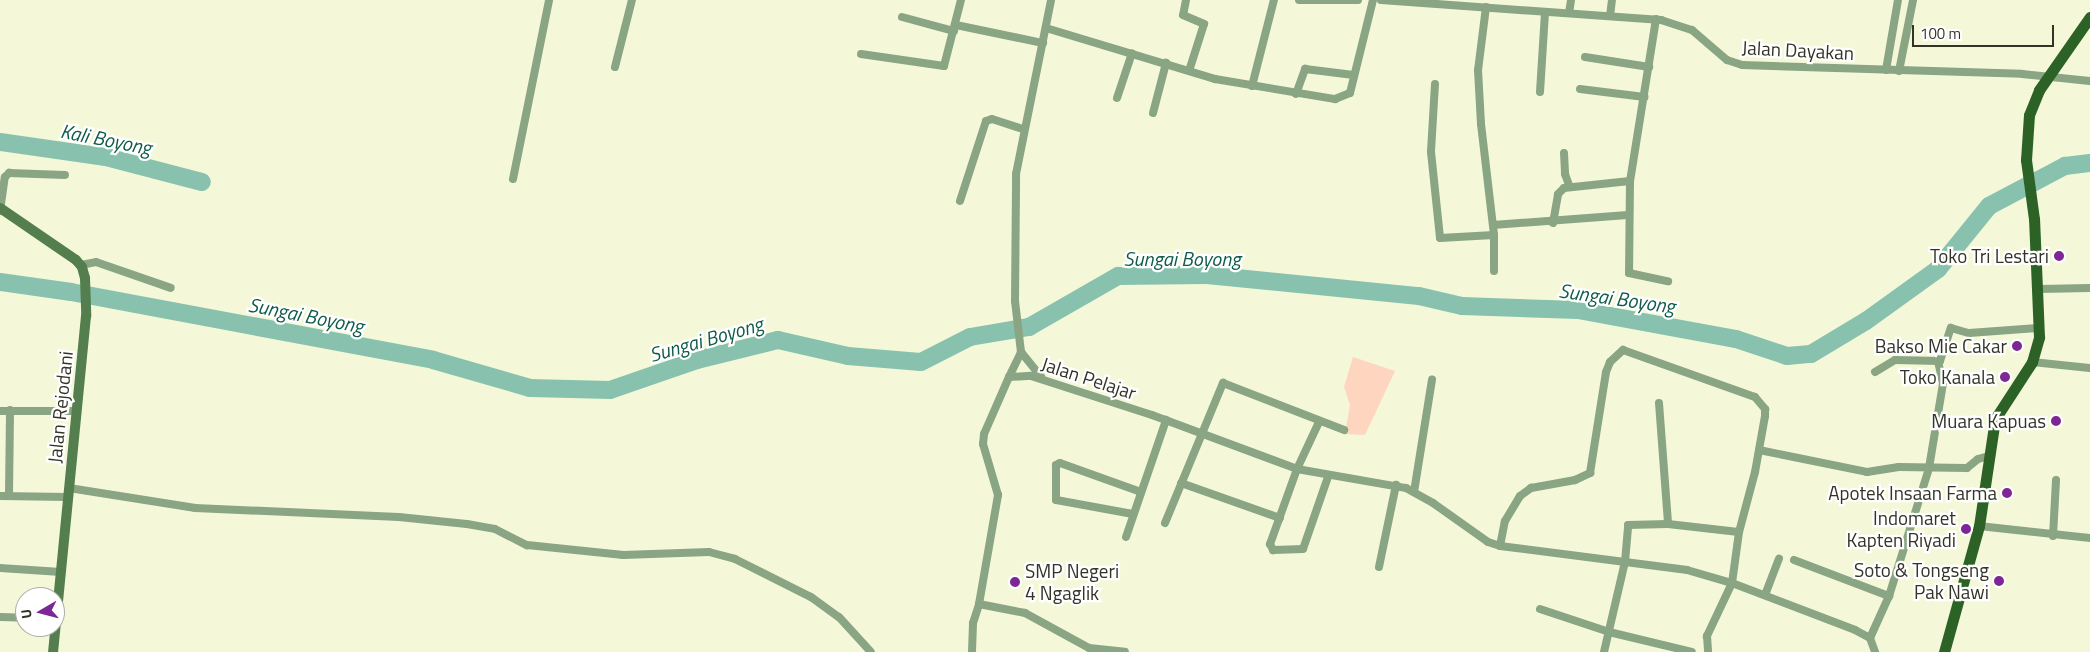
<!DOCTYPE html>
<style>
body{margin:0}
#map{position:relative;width:2090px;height:652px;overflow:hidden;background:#f5f8d8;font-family:"Titillium Web",sans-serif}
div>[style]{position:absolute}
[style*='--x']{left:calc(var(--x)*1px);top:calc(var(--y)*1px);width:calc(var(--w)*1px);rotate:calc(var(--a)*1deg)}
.green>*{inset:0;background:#fed5bf}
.river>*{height:18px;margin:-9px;padding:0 9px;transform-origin:9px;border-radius:9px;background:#88c2af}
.street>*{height:8px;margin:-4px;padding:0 4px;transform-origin:4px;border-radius:4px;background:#89a584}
.secondary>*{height:10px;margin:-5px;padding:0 5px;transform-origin:5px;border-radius:5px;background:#547e4e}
.primary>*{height:11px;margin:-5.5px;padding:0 5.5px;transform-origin:5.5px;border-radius:5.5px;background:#2d6226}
.dots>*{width:14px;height:14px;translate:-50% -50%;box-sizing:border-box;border:2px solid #fff;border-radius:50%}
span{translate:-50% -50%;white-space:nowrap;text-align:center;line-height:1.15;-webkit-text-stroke:4.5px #fff;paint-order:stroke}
.street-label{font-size:19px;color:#333428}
.poi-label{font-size:19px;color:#333428}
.right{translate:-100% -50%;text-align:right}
.left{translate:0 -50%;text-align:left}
.water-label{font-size:20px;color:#0f5b49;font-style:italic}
.north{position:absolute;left:15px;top:587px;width:50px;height:50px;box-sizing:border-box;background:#fff;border:1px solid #adaea9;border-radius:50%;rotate:262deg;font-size:14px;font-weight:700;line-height:20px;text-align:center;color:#333428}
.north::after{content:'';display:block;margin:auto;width:18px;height:22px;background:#7d2694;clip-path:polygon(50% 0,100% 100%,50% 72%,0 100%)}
.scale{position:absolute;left:1912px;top:25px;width:142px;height:22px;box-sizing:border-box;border:2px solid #333428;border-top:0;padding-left:6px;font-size:15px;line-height:18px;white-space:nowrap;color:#333428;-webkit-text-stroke:4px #fff;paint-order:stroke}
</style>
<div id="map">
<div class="green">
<i style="clip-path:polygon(1353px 357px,1395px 371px,1365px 435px,1345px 434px,1350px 405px,1344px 387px)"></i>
</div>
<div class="river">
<i style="--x:0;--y:142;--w:107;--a:8.1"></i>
<i style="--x:106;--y:157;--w:99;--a:14.6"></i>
<i style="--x:0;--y:282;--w:72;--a:8"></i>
<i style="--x:71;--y:292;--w:368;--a:10.6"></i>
<i style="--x:433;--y:360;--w:101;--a:16.1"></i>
<i style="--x:530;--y:388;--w:80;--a:1.4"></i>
<i style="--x:610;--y:390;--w:92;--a:-19"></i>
<i style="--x:697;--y:360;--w:83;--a:-13.9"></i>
<i style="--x:778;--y:340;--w:72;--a:12.9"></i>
<i style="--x:848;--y:356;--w:73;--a:4.7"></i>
<i style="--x:921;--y:362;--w:55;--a:-27"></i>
<i style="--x:970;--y:337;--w:60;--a:-9.6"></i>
<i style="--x:1029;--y:327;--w:103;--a:-29.8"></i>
<i style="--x:1118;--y:276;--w:89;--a:-0.6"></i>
<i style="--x:1207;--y:275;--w:213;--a:5.7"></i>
<i style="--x:1419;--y:296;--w:44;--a:13.1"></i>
<i style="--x:1462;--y:306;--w:116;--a:2"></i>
<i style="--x:1578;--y:310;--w:161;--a:10.4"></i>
<i style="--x:1736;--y:339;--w:54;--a:18.4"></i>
<i style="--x:1787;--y:356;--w:24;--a:-5"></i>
<i style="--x:1811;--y:354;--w:64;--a:-31"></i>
<i style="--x:1866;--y:321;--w:89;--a:-35.8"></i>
<i style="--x:1938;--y:269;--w:81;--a:-51"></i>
<i style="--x:1989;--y:206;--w:86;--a:-27.8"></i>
<i style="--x:2065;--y:166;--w:25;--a:-7"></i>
</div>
<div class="street">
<i style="--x:1186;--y:0;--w:15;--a:101"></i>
<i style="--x:1183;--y:15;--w:23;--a:23"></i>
<i style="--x:1204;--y:24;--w:49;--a:107.7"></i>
<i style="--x:1299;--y:0;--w:59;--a:0"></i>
<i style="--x:1381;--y:0;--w:281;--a:4.1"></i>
<i style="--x:1661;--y:20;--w:33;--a:18"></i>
<i style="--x:1692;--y:30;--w:46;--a:40.6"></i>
<i style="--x:1727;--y:60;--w:16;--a:18"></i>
<i style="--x:1742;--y:65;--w:280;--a:1.8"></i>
<i style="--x:2022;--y:74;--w:68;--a:5.9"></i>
<i style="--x:1486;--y:7;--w:64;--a:97.2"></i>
<i style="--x:1478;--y:70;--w:54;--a:86.8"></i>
<i style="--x:1481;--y:124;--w:112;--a:83.3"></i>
<i style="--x:1494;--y:235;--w:36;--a:90"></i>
<i style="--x:1569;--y:13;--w:13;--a:-81"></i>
<i style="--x:1610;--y:16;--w:16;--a:-83"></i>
<i style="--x:902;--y:17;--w:54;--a:15.1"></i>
<i style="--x:1656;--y:19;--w:164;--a:99.1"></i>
<i style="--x:1630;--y:181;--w:92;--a:90.6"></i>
<i style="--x:1629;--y:273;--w:40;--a:12"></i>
<i style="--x:956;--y:25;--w:89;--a:11.7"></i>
<i style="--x:1046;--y:28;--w:177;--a:16.8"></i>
<i style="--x:1215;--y:79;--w:122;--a:9.5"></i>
<i style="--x:1335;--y:99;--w:16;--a:-22"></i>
<i style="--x:1350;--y:93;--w:96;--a:-76.1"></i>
<i style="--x:861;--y:54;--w:84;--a:8.2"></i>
<i style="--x:944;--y:66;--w:68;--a:-75.6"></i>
<i style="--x:1585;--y:57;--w:65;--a:8.9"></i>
<i style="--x:615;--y:67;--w:69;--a:-75.8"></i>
<i style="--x:1886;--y:70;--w:71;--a:-80.3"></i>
<i style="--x:1899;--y:71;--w:72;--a:-78.8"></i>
<i style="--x:1435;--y:84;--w:68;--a:93.4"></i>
<i style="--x:1431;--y:152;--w:86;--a:84"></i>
<i style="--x:1440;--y:238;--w:54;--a:-3.2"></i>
<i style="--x:1252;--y:86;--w:89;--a:-75.7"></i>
<i style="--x:1580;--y:89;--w:65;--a:7"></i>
<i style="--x:1540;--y:92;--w:80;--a:-86.4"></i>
<i style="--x:1296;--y:94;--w:27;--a:-70"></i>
<i style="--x:1305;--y:69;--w:49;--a:7"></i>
<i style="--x:1117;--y:98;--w:47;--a:-71.6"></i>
<i style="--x:1153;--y:113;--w:52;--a:-75.4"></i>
<i style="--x:1564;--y:153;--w:21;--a:87"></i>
<i style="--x:1565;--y:174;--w:12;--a:70"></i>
<i style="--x:513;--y:179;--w:183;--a:-78.6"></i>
<i style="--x:960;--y:201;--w:84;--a:-72"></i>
<i style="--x:986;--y:121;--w:6;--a:-18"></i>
<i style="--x:992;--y:119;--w:33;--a:18"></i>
<i style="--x:0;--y:211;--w:34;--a:-82"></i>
<i style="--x:5;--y:177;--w:6;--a:-45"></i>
<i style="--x:9;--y:173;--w:56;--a:2"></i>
<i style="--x:1553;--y:223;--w:29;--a:-80"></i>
<i style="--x:1558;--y:194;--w:8;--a:-45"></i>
<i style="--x:1564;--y:188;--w:66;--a:-6.1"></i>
<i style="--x:1493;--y:225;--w:135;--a:-4.2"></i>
<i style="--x:81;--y:265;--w:15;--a:-11"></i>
<i style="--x:96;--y:262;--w:79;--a:19.1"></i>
<i style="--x:2039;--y:289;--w:51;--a:-1.1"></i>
<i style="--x:1021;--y:352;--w:32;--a:51"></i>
<i style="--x:2032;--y:362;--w:58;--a:5.9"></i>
<i style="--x:1875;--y:372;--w:23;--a:-31"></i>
<i style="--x:1895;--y:360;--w:45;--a:1.3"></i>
<i style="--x:1940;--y:361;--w:35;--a:-72"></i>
<i style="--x:1951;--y:328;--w:19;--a:16"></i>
<i style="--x:1969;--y:333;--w:70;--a:-4.1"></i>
<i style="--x:1009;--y:377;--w:28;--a:-64"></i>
<i style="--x:1021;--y:352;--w:51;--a:-96.7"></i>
<i style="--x:1015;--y:301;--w:127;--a:-89.5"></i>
<i style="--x:1016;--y:174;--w:177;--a:-78.6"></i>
<i style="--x:1659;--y:403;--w:121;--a:85.7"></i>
<i style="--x:0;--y:411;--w:76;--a:0"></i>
<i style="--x:1319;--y:422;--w:52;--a:115.1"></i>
<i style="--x:1297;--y:469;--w:80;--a:109.8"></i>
<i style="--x:1270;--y:544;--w:7;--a:63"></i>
<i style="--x:1273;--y:550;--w:30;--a:-2"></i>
<i style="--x:1303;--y:549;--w:76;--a:-70.9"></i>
<i style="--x:1759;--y:450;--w:110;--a:11.5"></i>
<i style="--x:1867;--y:472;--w:32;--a:-9"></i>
<i style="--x:1899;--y:467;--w:68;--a:0.8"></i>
<i style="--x:1967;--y:468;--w:14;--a:-39"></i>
<i style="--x:1978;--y:459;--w:11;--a:-15"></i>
<i style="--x:1181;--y:483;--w:105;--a:19.5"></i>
<i style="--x:69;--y:488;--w:128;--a:9"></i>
<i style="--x:195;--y:508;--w:204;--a:2.5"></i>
<i style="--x:399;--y:517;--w:68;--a:5.9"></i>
<i style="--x:467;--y:524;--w:28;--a:10"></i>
<i style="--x:495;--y:529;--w:36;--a:27"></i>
<i style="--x:527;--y:545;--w:97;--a:5.9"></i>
<i style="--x:623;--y:555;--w:86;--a:-2"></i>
<i style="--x:709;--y:552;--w:27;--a:15"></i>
<i style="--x:735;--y:559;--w:85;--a:26.6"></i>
<i style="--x:811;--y:597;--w:34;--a:36"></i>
<i style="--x:839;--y:617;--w:47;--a:47.6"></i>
<i style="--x:1414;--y:492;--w:114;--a:-80.9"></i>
<i style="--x:9;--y:495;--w:85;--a:-89.3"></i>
<i style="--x:0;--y:496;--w:68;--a:0.8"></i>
<i style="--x:1133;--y:514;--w:78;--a:-169.7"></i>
<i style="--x:1056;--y:500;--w:35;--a:-90"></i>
<i style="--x:1056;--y:465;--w:4;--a:-27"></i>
<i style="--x:1060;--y:463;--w:86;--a:19.7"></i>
<i style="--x:1165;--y:523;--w:152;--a:-67.5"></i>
<i style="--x:1223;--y:383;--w:130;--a:21.2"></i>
<i style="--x:1979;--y:526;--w:112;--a:6.2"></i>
<i style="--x:2053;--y:536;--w:56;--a:-86.9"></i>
<i style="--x:1126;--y:537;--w:124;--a:-71.1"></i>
<i style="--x:1500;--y:546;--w:25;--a:-79"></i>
<i style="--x:1505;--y:521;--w:29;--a:-59"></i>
<i style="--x:1520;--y:496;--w:14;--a:-36"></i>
<i style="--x:1531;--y:488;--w:45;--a:-10.3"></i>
<i style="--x:1575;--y:480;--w:17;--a:-25"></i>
<i style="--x:1590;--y:473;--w:102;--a:-81"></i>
<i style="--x:1606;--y:372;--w:11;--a:-68"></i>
<i style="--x:1610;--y:362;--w:18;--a:-43"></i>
<i style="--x:1623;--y:350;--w:140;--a:19.6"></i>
<i style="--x:1755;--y:397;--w:16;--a:50"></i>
<i style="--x:1765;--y:409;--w:7;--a:90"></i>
<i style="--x:1765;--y:416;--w:57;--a:100.1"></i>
<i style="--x:1755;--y:472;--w:62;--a:104.9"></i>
<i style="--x:1739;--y:532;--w:51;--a:97.8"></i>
<i style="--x:1732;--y:583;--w:59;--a:115.3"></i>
<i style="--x:1707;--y:636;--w:16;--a:86"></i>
<i style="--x:1794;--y:560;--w:102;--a:20.8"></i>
<i style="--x:1379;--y:567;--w:84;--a:-78.3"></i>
<i style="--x:0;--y:568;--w:61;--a:3.8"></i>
<i style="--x:1765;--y:595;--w:39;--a:-69"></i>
<i style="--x:979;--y:604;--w:47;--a:11.1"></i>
<i style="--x:1025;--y:613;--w:73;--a:28.7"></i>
<i style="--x:1089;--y:648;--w:36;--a:6"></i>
<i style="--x:1540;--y:609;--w:73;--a:18.4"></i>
<i style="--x:1609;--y:632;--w:85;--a:13.5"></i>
<i style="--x:0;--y:617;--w:25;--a:2"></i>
<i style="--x:1870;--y:638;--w:46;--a:-65.7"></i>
<i style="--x:1889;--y:596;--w:134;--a:-72.6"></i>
<i style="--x:1929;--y:468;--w:86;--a:-80.6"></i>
<i style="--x:1943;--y:383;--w:23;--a:-103"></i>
<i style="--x:972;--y:652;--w:29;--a:-88"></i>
<i style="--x:973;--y:623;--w:20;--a:-72"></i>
<i style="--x:979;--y:604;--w:111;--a:-80.1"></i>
<i style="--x:998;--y:495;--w:53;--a:-106.4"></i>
<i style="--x:983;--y:444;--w:10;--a:-84"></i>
<i style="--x:984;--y:434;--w:62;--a:-66.3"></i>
<i style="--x:1009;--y:377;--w:22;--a:-3"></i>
<i style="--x:1031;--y:376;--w:127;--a:17.9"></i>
<i style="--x:1152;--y:415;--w:155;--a:20.4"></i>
<i style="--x:1297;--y:469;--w:111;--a:9.9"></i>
<i style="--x:1406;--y:488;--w:31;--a:29"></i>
<i style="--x:1433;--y:503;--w:67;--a:35.3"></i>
<i style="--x:1488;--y:542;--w:13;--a:18"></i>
<i style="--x:1500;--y:546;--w:189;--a:7.3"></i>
<i style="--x:1687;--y:570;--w:47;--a:16.1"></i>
<i style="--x:1732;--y:583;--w:132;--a:20.9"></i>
<i style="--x:1855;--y:630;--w:17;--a:28"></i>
<i style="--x:1870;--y:638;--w:15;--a:70"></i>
<i style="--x:1604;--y:652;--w:92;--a:-76.9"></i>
<i style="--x:1625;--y:562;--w:37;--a:-85"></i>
<i style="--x:1628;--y:525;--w:40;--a:-1.4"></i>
<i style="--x:1668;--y:524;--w:71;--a:6.4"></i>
</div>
<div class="secondary">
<i style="--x:0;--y:208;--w:92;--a:34.4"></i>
<i style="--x:76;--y:260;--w:9;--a:49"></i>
<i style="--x:82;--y:267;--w:11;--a:75"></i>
<i style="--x:85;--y:278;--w:38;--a:88"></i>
<i style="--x:86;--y:316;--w:338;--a:95.6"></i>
</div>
<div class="primary">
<i style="--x:1944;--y:652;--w:131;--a:-74.5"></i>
<i style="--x:1979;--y:526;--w:108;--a:-81.5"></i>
<i style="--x:1995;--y:419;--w:68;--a:-57"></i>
<i style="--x:2032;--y:362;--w:26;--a:-74"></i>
<i style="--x:2039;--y:337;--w:118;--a:-92.4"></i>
<i style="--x:2034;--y:219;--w:60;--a:-97.7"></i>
<i style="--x:2026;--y:160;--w:45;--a:-86.2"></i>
<i style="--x:2029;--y:115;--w:27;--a:-68"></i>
<i style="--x:2039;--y:90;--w:89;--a:-55.1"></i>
</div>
<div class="dots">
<i style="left:2059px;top:256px;background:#7d2694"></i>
<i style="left:2017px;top:346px;background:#7d2694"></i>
<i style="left:2005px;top:377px;background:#7d2694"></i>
<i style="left:2056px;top:421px;background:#7d2694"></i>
<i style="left:2007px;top:493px;background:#7d2694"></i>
<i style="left:1966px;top:529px;background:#7d2694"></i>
<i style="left:1999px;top:581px;background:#7d2694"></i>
<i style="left:1015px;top:582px;background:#7d2694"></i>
</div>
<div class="street-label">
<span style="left:1798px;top:50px;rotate:3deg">Jalan Dayakan</span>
<span style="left:1089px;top:378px;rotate:18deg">Jalan Pelajar</span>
<span style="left:60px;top:407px;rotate:-84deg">Jalan Rejodani</span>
</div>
<div class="poi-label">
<span class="right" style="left:2049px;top:256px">Toko Tri Lestari</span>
<span class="right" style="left:2007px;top:346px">Bakso Mie Cakar</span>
<span class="right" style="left:1995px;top:377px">Toko Kanala</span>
<span class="right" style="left:2046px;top:421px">Muara Kapuas</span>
<span class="right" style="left:1997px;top:493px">Apotek Insaan Farma</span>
<span class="right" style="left:1956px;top:529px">Indomaret<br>Kapten Riyadi</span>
<span class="right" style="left:1989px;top:581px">Soto &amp; Tongseng<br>Pak Nawi</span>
<span class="left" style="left:1025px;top:582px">SMP Negeri<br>4 Ngaglik</span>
</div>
<div class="water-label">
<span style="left:106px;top:139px;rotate:11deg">Kali Boyong</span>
<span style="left:1182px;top:258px">Sungai Boyong</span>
<span style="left:1617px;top:298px;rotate:8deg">Sungai Boyong</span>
<span style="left:306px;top:315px;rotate:11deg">Sungai Boyong</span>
<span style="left:706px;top:339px;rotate:-16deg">Sungai Boyong</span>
</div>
<div class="north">U</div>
<div class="scale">100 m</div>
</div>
